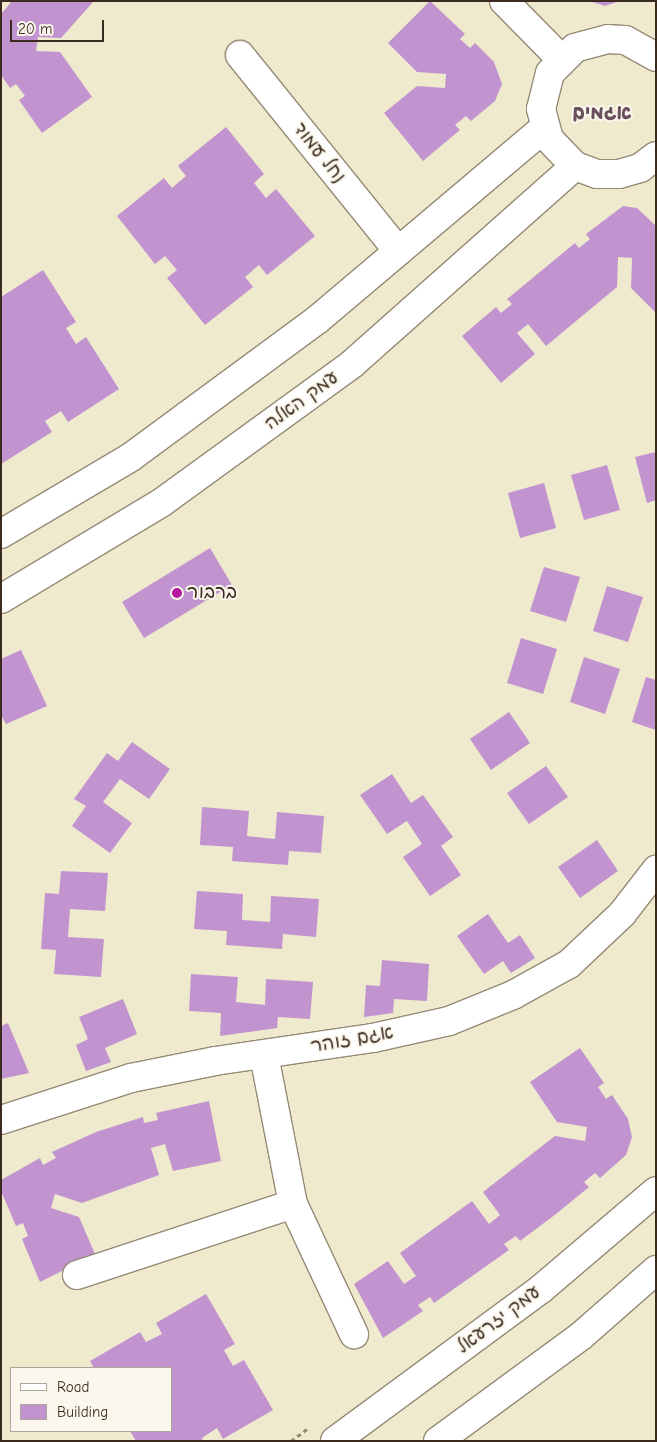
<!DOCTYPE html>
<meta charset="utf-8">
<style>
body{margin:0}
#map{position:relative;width:657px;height:1442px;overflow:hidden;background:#efe9ce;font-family:"Comic Neue","Playpen Sans Hebrew",sans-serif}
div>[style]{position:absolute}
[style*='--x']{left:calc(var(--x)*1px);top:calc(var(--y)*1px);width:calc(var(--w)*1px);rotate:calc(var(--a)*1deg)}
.building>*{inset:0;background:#c294cf}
.path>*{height:3px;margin-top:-1.5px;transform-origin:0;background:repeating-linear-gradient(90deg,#958a76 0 4px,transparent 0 8px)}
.roads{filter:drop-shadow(1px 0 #958a76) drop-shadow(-1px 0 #958a76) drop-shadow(0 1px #958a76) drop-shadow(0 -1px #958a76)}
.minor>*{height:28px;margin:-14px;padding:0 14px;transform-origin:14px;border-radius:14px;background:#fff}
.major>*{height:28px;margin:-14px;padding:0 14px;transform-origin:14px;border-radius:14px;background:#fff}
.dots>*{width:14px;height:14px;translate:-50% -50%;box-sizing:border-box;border:2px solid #fbf7ec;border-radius:50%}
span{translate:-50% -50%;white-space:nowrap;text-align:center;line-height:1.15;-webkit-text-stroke:4px #fbf7ec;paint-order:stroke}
.street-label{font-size:19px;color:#3b2a1e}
.poi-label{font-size:19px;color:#3b2a1e}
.left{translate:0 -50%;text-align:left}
.neighbourhood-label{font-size:20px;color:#6a4f5c;font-weight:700}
.frame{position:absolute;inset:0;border:2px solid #3b2a1e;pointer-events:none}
.legend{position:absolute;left:10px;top:1367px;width:162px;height:65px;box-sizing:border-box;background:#fbf7ec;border:1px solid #aea59a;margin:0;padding:6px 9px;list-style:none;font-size:15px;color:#3b2a1e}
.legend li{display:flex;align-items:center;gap:10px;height:25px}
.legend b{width:25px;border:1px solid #aea59a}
.scale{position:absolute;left:10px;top:20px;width:94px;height:22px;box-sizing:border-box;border:2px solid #3b2a1e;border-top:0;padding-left:6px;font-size:15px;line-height:18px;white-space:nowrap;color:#3b2a1e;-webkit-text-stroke:4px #fbf7ec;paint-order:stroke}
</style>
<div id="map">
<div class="building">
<i style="clip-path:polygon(12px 1px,94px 1px,61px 38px,38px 37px,36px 51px,60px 52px,92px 97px,42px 133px,19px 100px,25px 96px,16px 84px,10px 88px,1px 75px,1px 14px)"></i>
<i style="clip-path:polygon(430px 1px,465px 34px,460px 39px,470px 48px,475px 43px,494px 62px,502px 84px,495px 101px,471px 121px,466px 116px,455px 125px,460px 130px,423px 161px,384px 113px,417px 86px,445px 88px,446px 74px,417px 72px,388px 43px)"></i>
<i style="clip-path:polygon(589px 1px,620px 1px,605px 6px)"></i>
<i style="clip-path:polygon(226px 127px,264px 174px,254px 183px,266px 198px,276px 189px,315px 236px,267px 275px,259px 265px,245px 277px,253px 287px,205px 325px,167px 278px,177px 270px,165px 256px,155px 264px,117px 216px,164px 178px,172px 188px,186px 176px,178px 166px)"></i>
<i style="clip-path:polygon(623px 206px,637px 208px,656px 226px,656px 313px,631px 288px,632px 258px,618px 257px,617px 287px,546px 346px,528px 324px,517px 333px,535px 354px,501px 383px,462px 336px,496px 307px,501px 313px,512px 304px,507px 299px,575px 243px,579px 248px,590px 239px,586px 234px)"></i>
<i style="clip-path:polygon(43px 270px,76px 322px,66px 328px,76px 344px,86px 337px,119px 389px,68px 422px,61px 411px,45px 421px,52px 432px,1px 464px,1px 297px)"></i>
<i style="clip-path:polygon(656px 452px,656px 500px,647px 503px,635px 457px)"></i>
<i style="clip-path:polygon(607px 465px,620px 510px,584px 520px,571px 475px)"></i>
<i style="clip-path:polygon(544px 483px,556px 528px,520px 538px,508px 493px)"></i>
<i style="clip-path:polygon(210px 548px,232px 585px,144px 638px,122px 602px)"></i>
<i style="clip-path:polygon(544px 567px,580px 577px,566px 622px,530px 611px)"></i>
<i style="clip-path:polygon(607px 586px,643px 597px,628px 642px,593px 631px)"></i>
<i style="clip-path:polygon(521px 638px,557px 649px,543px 694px,507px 683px)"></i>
<i style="clip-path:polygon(21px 650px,47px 706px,6px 724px,1px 715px,1px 659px)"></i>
<i style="clip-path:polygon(584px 657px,620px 669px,605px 714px,570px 702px)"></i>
<i style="clip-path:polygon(646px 677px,656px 680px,656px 730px,632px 722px)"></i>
<i style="clip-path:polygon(509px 712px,530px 743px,491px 770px,470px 739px)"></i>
<i style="clip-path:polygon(132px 742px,170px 769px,149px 799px,120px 779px,103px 802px,132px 823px,110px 853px,72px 826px,86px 806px,74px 799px,107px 753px,118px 761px)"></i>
<i style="clip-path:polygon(546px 766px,568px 797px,529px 824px,507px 793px)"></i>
<i style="clip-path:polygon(392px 774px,411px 803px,423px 795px,453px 837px,441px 846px,461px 875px,430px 896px,403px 857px,422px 844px,407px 821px,387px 834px,360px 795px)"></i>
<i style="clip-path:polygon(202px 807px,249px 811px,247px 836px,275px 839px,277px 812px,324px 816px,321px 853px,289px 851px,288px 865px,232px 861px,233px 847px,200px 845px)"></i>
<i style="clip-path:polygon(597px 840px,618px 871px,580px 898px,558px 867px)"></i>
<i style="clip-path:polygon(61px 871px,108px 873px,105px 911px,70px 909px,68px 937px,104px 939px,101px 977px,54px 974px,56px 950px,41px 949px,45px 893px,59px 894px)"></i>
<i style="clip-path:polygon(197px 891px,243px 894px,242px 920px,270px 922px,271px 896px,319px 899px,316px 937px,283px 934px,282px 949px,226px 945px,227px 931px,194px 929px)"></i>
<i style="clip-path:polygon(488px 914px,508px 943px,520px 935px,535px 958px,511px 973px,503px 961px,484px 974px,457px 936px)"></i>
<i style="clip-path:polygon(382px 960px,429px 964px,427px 1001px,394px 999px,393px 1013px,364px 1017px,366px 985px,380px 986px)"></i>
<i style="clip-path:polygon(191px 974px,238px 977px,236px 1002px,265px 1005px,266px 979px,313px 982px,310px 1019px,278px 1017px,277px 1028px,220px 1036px,221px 1013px,189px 1011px)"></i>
<i style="clip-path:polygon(123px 999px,137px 1034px,105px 1048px,111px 1062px,86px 1071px,76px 1045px,88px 1039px,79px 1017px)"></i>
<i style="clip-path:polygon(8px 1023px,29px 1073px,1px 1079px,1px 1026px)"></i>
<i style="clip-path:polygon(580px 1048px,604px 1083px,598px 1087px,606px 1099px,612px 1095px,628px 1119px,632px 1137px,626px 1155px,600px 1178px,595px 1173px,584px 1182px,589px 1187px,556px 1214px,520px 1241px,516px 1236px,504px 1244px,509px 1250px,434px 1303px,430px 1297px,418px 1305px,423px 1311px,383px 1338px,354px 1284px,388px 1261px,404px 1284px,416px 1276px,400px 1253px,472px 1201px,489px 1224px,500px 1215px,483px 1192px,555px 1136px,585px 1141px,587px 1127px,557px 1122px,530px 1082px)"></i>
<i style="clip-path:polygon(209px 1101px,221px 1161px,173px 1171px,165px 1144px,151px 1148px,159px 1175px,82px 1203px,55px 1194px,51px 1208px,79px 1217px,95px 1254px,40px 1282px,22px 1239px,28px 1236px,23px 1223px,16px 1226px,1px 1191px,1px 1180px,40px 1158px,43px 1165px,56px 1158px,52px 1152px,96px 1132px,143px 1117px,144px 1123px,158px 1120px,156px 1113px)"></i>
<i style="clip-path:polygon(206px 1294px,235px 1344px,224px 1350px,233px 1366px,244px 1360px,273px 1410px,223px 1439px,217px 1428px,202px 1438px,203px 1441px,136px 1441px,130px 1431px,171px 1431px,171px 1368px,94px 1368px,90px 1361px,140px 1332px,146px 1342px,162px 1334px,156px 1323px)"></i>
</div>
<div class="path">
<i style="--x:291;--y:1441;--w:20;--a:-37"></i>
</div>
<div class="roads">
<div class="minor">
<i style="--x:504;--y:1;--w:81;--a:45.5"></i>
<i style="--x:240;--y:55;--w:252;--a:51.1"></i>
<i style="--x:656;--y:57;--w:35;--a:-151"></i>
<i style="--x:625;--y:40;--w:17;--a:-177"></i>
<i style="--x:608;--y:39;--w:34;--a:165"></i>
<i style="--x:575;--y:48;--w:35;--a:135"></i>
<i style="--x:550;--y:73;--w:37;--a:104"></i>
<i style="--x:541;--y:109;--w:31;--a:75"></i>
<i style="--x:549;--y:139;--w:37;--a:46"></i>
<i style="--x:575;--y:166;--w:23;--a:20"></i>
<i style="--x:597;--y:174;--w:22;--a:0"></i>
<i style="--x:619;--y:174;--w:22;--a:-16"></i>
<i style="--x:640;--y:168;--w:20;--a:-37"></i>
<i style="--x:1;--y:534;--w:151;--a:-30.6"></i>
<i style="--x:131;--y:457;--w:231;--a:-36.4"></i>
<i style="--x:317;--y:320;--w:297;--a:-40.2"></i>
<i style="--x:1;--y:599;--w:187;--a:-31"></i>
<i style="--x:161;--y:503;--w:236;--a:-36"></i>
<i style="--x:352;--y:364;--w:298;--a:-41.6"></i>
<i style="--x:264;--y:1055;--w:152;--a:79"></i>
<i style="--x:293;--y:1204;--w:144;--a:64.9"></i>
<i style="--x:1;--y:1120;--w:137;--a:-17.9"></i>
<i style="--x:131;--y:1078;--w:86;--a:-11.4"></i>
<i style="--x:215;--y:1061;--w:160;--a:-8.3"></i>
<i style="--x:373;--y:1038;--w:78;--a:-12.6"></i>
<i style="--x:449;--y:1021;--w:69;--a:-22.1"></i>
<i style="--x:513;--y:995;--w:64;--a:-29"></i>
<i style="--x:569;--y:964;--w:73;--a:-43.3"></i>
<i style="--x:622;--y:914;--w:56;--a:-52.3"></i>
<i style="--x:77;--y:1275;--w:227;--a:-18.2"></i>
</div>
<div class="major">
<i style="--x:335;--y:1441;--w:256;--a:-36.4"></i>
<i style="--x:541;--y:1289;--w:151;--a:-40.4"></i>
<i style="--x:438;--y:1441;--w:177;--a:-36.3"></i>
<i style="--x:581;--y:1336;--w:100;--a:-41.3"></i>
</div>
</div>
<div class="dots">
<i style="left:177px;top:593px;background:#b5179e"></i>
</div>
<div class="street-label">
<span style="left:319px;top:153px;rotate:51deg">נחל עמוד</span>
<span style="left:302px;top:401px;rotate:-36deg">עמק האלה</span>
<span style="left:352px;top:1040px;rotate:-10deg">אגם זוהר</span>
<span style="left:499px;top:1320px;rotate:-37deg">עמק יזרעאל</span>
</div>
<div class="poi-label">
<span class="left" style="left:187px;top:593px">ברבור</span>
</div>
<div class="neighbourhood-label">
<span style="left:602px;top:112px">אגמים</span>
</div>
<div class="frame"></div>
<ul class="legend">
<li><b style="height:6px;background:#fff"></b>Road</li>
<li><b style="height:14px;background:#c294cf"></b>Building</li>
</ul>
<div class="scale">20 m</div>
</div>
